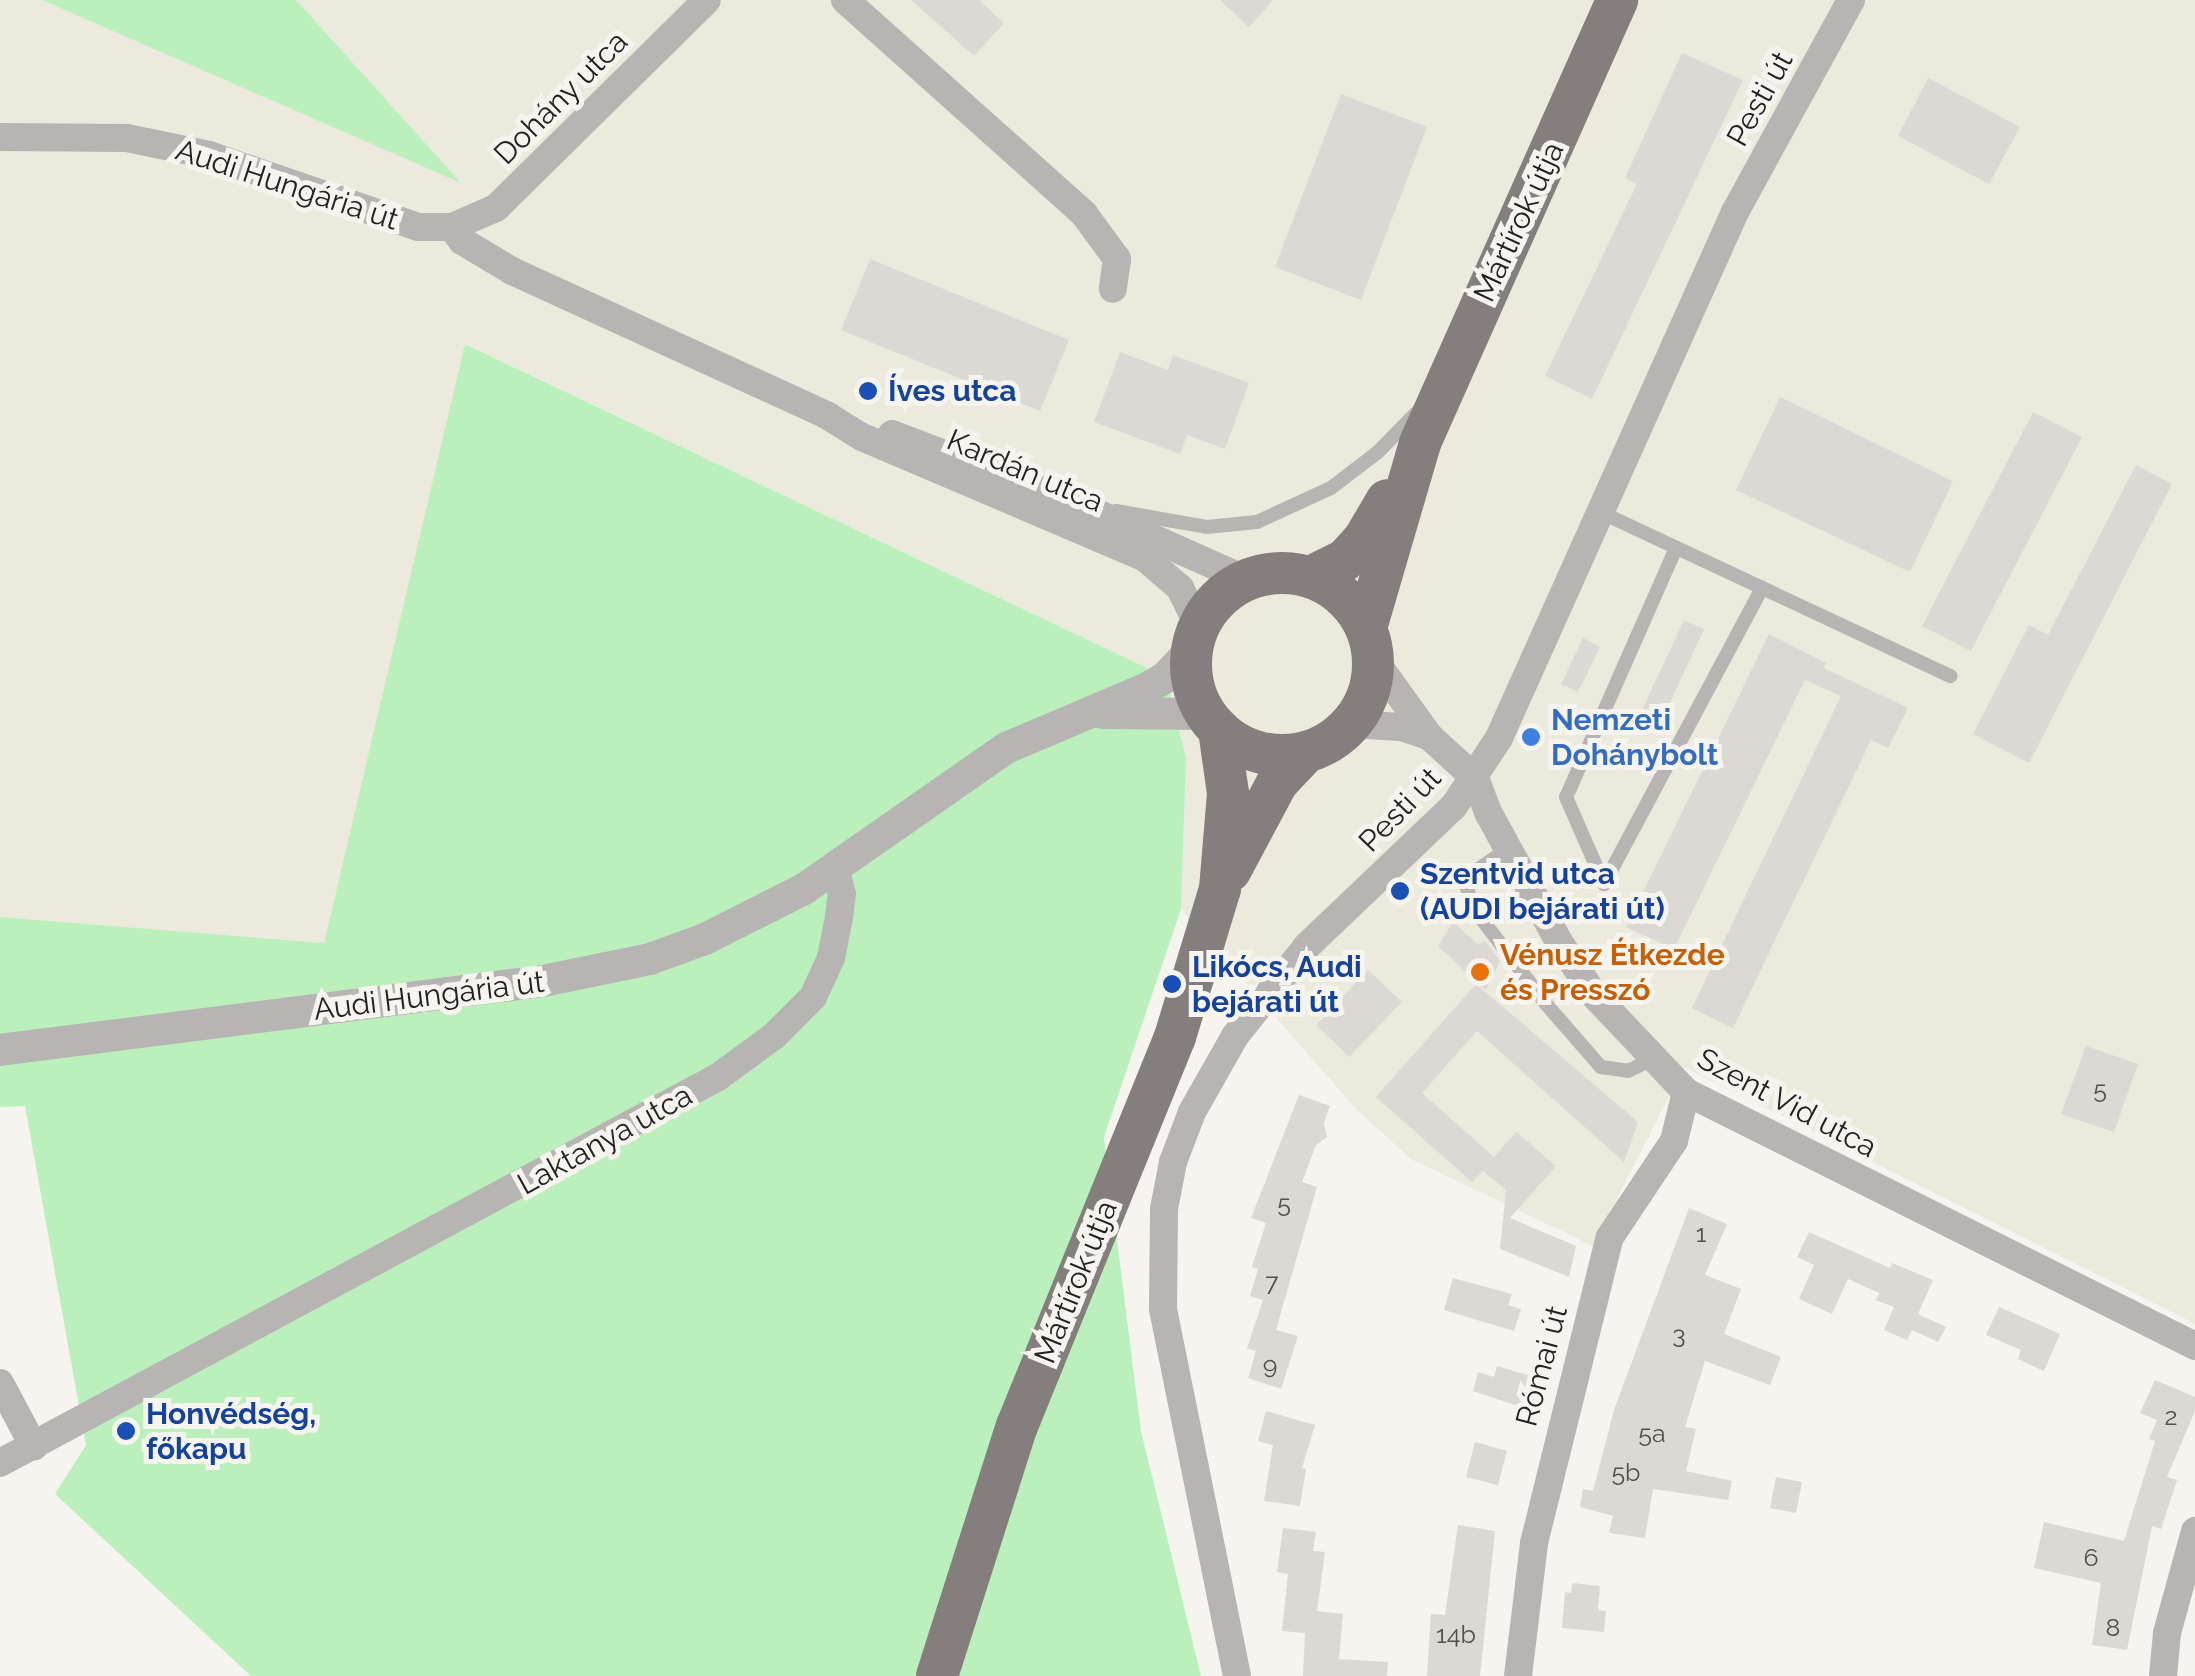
<!DOCTYPE html>
<meta charset="utf-8">
<style>
body{margin:0}
#map{position:relative;width:2195px;height:1676px;overflow:hidden;background:#f5f4ef;font-family:Raleway,sans-serif}
div>[style]{position:absolute}
[style*='--x']{left:calc(var(--x)*1px);top:calc(var(--y)*1px);width:calc(var(--w)*1px);rotate:calc(var(--a)*1deg)}
.built>*{inset:0;background:#ece9dd}
.green>*{inset:0;background:#bbf0bc}
.building>*{inset:0;background:#dad9d4}
.service>*{height:14px;margin:-7px;padding:0 7px;transform-origin:7px;border-radius:7px;background:#b7b4b4}
.minor>*{height:28px;margin:-14px;padding:0 14px;transform-origin:14px;border-radius:14px;background:#b7b4b4}
.tertiary>*{height:32px;margin:-16px;padding:0 16px;transform-origin:16px;border-radius:16px;background:#b7b4b4}
.primary>*{height:42px;margin:-21px;padding:0 21px;transform-origin:21px;border-radius:21px;background:#847f7e}
.primary>.ring{margin:-21px;padding:0;box-sizing:content-box;background:none;border:42px solid #847f7e;border-radius:50%}
.dots>*{width:28px;height:28px;translate:-50% -50%;box-sizing:border-box;border:5px solid #f5f4ef;border-radius:50%}
span{translate:-50% -50%;white-space:nowrap;text-align:center;line-height:1.15;-webkit-text-stroke:10px #f5f4ef;paint-order:stroke}
.number-label{font-size:25px;color:#51504d}
.number-label span{-webkit-text-stroke-width:0}
.street-label{font-size:30px;color:#232220}
.transit-label{font-size:30px;color:#164399;font-weight:700}
.left{translate:0 -50%;text-align:left}
.shop-label{font-size:30px;color:#366cbe;font-weight:700}
.food-label{font-size:30px;color:#c56008;font-weight:700}
</style>
<div id="map">
<div class="built">
<i style="clip-path:polygon(0 0,2195px 0,2195px 1324px,1684px 1067px,1593px 1246px,1411px 1159px,1358px 1111px,1181px 909px,1186px 758px,1166px 677px,466px 344px,324px 943px,0 917px)"></i>
</div>
<div class="green">
<i style="clip-path:polygon(42px 0,296px 0,461px 183px)"></i>
<i style="clip-path:polygon(465px 344px,1166px 677px,1186px 758px,1181px 909px,1104px 1137px,1141px 1431px,1201px 1676px,251px 1676px,55px 1494px,86px 1445px,25px 1106px,0 1107px,0 917px,324px 943px)"></i>
</div>
<div class="building">
<i style="clip-path:polygon(911px 0,979px 0,1004px 23px,974px 56px)"></i>
<i style="clip-path:polygon(1220px 0,1273px 0,1249px 27px)"></i>
<i style="clip-path:polygon(1682px 53px,1743px 80px,1592px 399px,1545px 376px,1637px 184px,1625px 178px)"></i>
<i style="clip-path:polygon(1928px 78px,2020px 127px,1989px 184px,1898px 136px)"></i>
<i style="clip-path:polygon(1341px 94px,1427px 127px,1361px 300px,1275px 267px)"></i>
<i style="clip-path:polygon(870px 259px,1069px 340px,1040px 411px,841px 330px)"></i>
<i style="clip-path:polygon(1120px 352px,1168px 370px,1173px 355px,1249px 383px,1225px 449px,1187px 435px,1180px 454px,1094px 422px)"></i>
<i style="clip-path:polygon(1780px 397px,1953px 481px,1910px 572px,1736px 490px)"></i>
<i style="clip-path:polygon(2033px 412px,2082px 437px,1971px 651px,1922px 626px)"></i>
<i style="clip-path:polygon(2136px 465px,2172px 484px,2029px 763px,1973px 734px,2029px 625px,2048px 635px)"></i>
<i style="clip-path:polygon(1684px 620px,1704px 629px,1662px 720px,1642px 710px)"></i>
<i style="clip-path:polygon(1769px 634px,1826px 663px,1824px 668px,1908px 708px,1888px 748px,1871px 740px,1733px 1028px,1692px 1008px,1841px 696px,1805px 680px,1674px 949px,1626px 927px)"></i>
<i style="clip-path:polygon(1583px 638px,1600px 647px,1578px 692px,1561px 684px)"></i>
<i style="clip-path:polygon(1453px 922px,1479px 945px,1484px 940px,1500px 961px,1486px 990px,1438px 946px)"></i>
<i style="clip-path:polygon(1368px 970px,1402px 1002px,1349px 1057px,1316px 1025px)"></i>
<i style="clip-path:polygon(1476px 984px,1638px 1122px,1624px 1162px,1477px 1031px,1422px 1093px,1494px 1157px,1516px 1132px,1556px 1166px,1510px 1218px,1576px 1246px,1569px 1277px,1500px 1249px,1506px 1190px,1483px 1171px,1472px 1182px,1376px 1097px)"></i>
<i style="clip-path:polygon(2086px 1046px,2138px 1064px,2114px 1132px,2061px 1114px)"></i>
<i style="clip-path:polygon(1299px 1095px,1330px 1106px,1324px 1123px,1327px 1137px,1316px 1145px,1302px 1182px,1317px 1187px,1276px 1330px,1298px 1336px,1281px 1389px,1248px 1378px,1256px 1351px,1247px 1348px,1263px 1300px,1250px 1296px,1258px 1269px,1252px 1267px,1266px 1223px,1251px 1218px)"></i>
<i style="clip-path:polygon(1689px 1208px,1727px 1224px,1705px 1275px,1741px 1289px,1724px 1334px,1781px 1357px,1770px 1385px,1705px 1361px,1685px 1427px,1696px 1429px,1686px 1471px,1732px 1481px,1728px 1500px,1653px 1489px,1645px 1538px,1609px 1533px,1613px 1516px,1580px 1507px,1583px 1489px,1593px 1491px,1614px 1410px)"></i>
<i style="clip-path:polygon(1809px 1232px,1890px 1268px,1892px 1263px,1933px 1280px,1918px 1314px,1946px 1327px,1938px 1342px,1912px 1330px,1907px 1340px,1884px 1330px,1894px 1307px,1876px 1300px,1879px 1293px,1848px 1279px,1832px 1314px,1799px 1299px,1814px 1265px,1797px 1257px)"></i>
<i style="clip-path:polygon(1453px 1278px,1512px 1294px,1508px 1305px,1521px 1309px,1514px 1331px,1444px 1310px)"></i>
<i style="clip-path:polygon(1999px 1307px,2060px 1334px,2044px 1371px,2018px 1359px,2021px 1350px,1986px 1335px)"></i>
<i style="clip-path:polygon(1497px 1366px,1537px 1378px,1527px 1409px,1473px 1391px,1478px 1372px,1494px 1377px)"></i>
<i style="clip-path:polygon(2155px 1380px,2195px 1397px,2195px 1411px,2167px 1477px,2177px 1480px,2161px 1529px,2152px 1526px,2127px 1650px,2092px 1645px,2101px 1583px,2034px 1568px,2044px 1522px,2124px 1541px,2155px 1441px,2149px 1439px,2157px 1420px,2140px 1413px)"></i>
<i style="clip-path:polygon(1266px 1411px,1315px 1425px,1302px 1468px,1306px 1469px,1300px 1506px,1264px 1501px,1273px 1445px,1258px 1441px)"></i>
<i style="clip-path:polygon(1475px 1442px,1507px 1451px,1498px 1485px,1466px 1477px)"></i>
<i style="clip-path:polygon(1776px 1477px,1802px 1482px,1796px 1513px,1770px 1508px)"></i>
<i style="clip-path:polygon(1458px 1525px,1495px 1531px,1480px 1676px,1427px 1676px,1431px 1614px,1445px 1615px)"></i>
<i style="clip-path:polygon(1283px 1528px,1316px 1532px,1313px 1551px,1325px 1552px,1317px 1611px,1343px 1614px,1339px 1659px,1388px 1662px,1387px 1676px,1303px 1676px,1305px 1633px,1282px 1631px,1288px 1574px,1277px 1572px)"></i>
<i style="clip-path:polygon(1572px 1583px,1600px 1586px,1598px 1610px,1606px 1611px,1604px 1632px,1562px 1628px,1565px 1592px,1571px 1593px)"></i>
</div>
<div class="service">
<i style="--x:1116;--y:511;--w:92;--a:10"></i>
<i style="--x:1207;--y:527;--w:50;--a:-5.7"></i>
<i style="--x:1257;--y:522;--w:81;--a:-24.7"></i>
<i style="--x:1331;--y:488;--w:59;--a:-37.5"></i>
<i style="--x:1378;--y:452;--w:54;--a:-45.7"></i>
<i style="--x:1600;--y:512;--w:387;--a:25.1"></i>
<i style="--x:1676;--y:548;--w:272;--a:113.8"></i>
<i style="--x:1566;--y:797;--w:95;--a:66.4"></i>
<i style="--x:1604;--y:884;--w:336;--a:-61.9"></i>
<i style="--x:1509;--y:848;--w:55;--a:145.4"></i>
<i style="--x:1464;--y:879;--w:32;--a:72"></i>
<i style="--x:1474;--y:909;--w:119;--a:52.8"></i>
<i style="--x:1546;--y:1004;--w:84;--a:48.9"></i>
<i style="--x:1601;--y:1067;--w:27;--a:8"></i>
<i style="--x:1628;--y:1071;--w:28;--a:-26"></i>
</div>
<div class="minor">
<i style="--x:845;--y:0;--w:321;--a:41.8"></i>
<i style="--x:1084;--y:214;--w:56;--a:53.7"></i>
<i style="--x:1117;--y:259;--w:30;--a:98"></i>
<i style="--x:0;--y:137;--w:127;--a:0.5"></i>
<i style="--x:127;--y:138;--w:84;--a:11.7"></i>
<i style="--x:209;--y:155;--w:221;--a:19"></i>
<i style="--x:418;--y:227;--w:34;--a:0"></i>
<i style="--x:452;--y:227;--w:48;--a:-23.4"></i>
<i style="--x:496;--y:208;--w:296;--a:-44.6"></i>
<i style="--x:452;--y:227;--w:17;--a:54"></i>
<i style="--x:462;--y:241;--w:58;--a:31"></i>
<i style="--x:512;--y:271;--w:348;--a:24.6"></i>
<i style="--x:828;--y:416;--w:40;--a:32"></i>
<i style="--x:862;--y:437;--w:306;--a:23.1"></i>
<i style="--x:1144;--y:557;--w:48;--a:40.7"></i>
<i style="--x:1180;--y:588;--w:43;--a:64"></i>
<i style="--x:892;--y:434;--w:200;--a:20.8"></i>
<i style="--x:1079;--y:505;--w:184;--a:24.1"></i>
<i style="--x:1373;--y:658;--w:96;--a:54.3"></i>
<i style="--x:1429;--y:736;--w:62;--a:42.4"></i>
<i style="--x:1475;--y:778;--w:39;--a:69"></i>
<i style="--x:1489;--y:814;--w:146;--a:61.3"></i>
<i style="--x:1559;--y:942;--w:65;--a:56.3"></i>
<i style="--x:1595;--y:996;--w:132;--a:46.5"></i>
<i style="--x:1686;--y:1092;--w:569;--a:26.52"></i>
<i style="--x:1351;--y:724;--w:50;--a:3.4"></i>
<i style="--x:1401;--y:727;--w:29;--a:18"></i>
<i style="--x:0;--y:1383;--w:72;--a:62"></i>
<i style="--x:0;--y:1463;--w:815;--a:-28.26"></i>
<i style="--x:718;--y:1077;--w:69;--a:-36.2"></i>
<i style="--x:774;--y:1036;--w:55;--a:-45"></i>
<i style="--x:813;--y:997;--w:43;--a:-65.2"></i>
<i style="--x:831;--y:958;--w:42;--a:-79"></i>
<i style="--x:839;--y:917;--w:23;--a:-83"></i>
<i style="--x:842;--y:894;--w:27;--a:-105"></i>
<i style="--x:1237;--y:1676;--w:375;--a:-101.4"></i>
<i style="--x:1163;--y:1308;--w:99;--a:-89.4"></i>
<i style="--x:1164;--y:1209;--w:48;--a:-79.2"></i>
<i style="--x:1173;--y:1162;--w:53;--a:-69.2"></i>
<i style="--x:1192;--y:1112;--w:87;--a:-60.5"></i>
<i style="--x:1235;--y:1036;--w:115;--a:-51.3"></i>
<i style="--x:1307;--y:946;--w:203;--a:-43.6"></i>
<i style="--x:1454;--y:806;--w:82;--a:-56.5"></i>
<i style="--x:1499;--y:738;--w:577;--a:-65.84"></i>
<i style="--x:1735;--y:212;--w:242;--a:-61.3"></i>
<i style="--x:1518;--y:1676;--w:134;--a:-83.1"></i>
<i style="--x:1534;--y:1543;--w:315;--a:-76.1"></i>
<i style="--x:1610;--y:1237;--w:115;--a:-56.3"></i>
<i style="--x:1674;--y:1141;--w:50;--a:-76.2"></i>
<i style="--x:2163;--y:1676;--w:43;--a:-84.7"></i>
<i style="--x:2167;--y:1633;--w:106;--a:-74.6"></i>
</div>
<div class="tertiary">
<i style="--x:1103;--y:713;--w:103;--a:0.6"></i>
<i style="--x:0;--y:1050;--w:547;--a:-7.24"></i>
<i style="--x:543;--y:981;--w:109;--a:-11.6"></i>
<i style="--x:650;--y:959;--w:59;--a:-20"></i>
<i style="--x:705;--y:939;--w:111;--a:-26.8"></i>
<i style="--x:804;--y:889;--w:246;--a:-34.9"></i>
<i style="--x:1006;--y:748;--w:152;--a:-22.9"></i>
<i style="--x:1146;--y:689;--w:23;--a:-31"></i>
<i style="--x:1166;--y:677;--w:38;--a:-47"></i>
</div>
<div class="primary">
<i class="ring" style="left:1191px;top:573px;width:140px;height:140px"></i>
<i style="--x:1310;--y:577;--w:39;--a:-26"></i>
<i style="--x:1345;--y:560;--w:28;--a:-48"></i>
<i style="--x:1364;--y:539;--w:45;--a:-59.5"></i>
<i style="--x:1366;--y:628;--w:193;--a:-73.7"></i>
<i style="--x:1420;--y:443;--w:485;--a:-66"></i>
<i style="--x:1230;--y:871;--w:100;--a:-61.9"></i>
<i style="--x:1277;--y:783;--w:42;--a:-46.9"></i>
<i style="--x:937;--y:1676;--w:262;--a:-72.3"></i>
<i style="--x:1017;--y:1426;--w:420;--a:-67.9"></i>
<i style="--x:1175;--y:1037;--w:155;--a:-73.1"></i>
<i style="--x:1220;--y:889;--w:96;--a:-85.2"></i>
<i style="--x:1228;--y:793;--w:64;--a:-98.1"></i>
</div>
<div class="dots">
<i style="left:868px;top:391px;background:#1a4fb4"></i>
<i style="left:1531px;top:737px;background:#3f7fe0"></i>
<i style="left:1400px;top:891px;background:#1a4fb4"></i>
<i style="left:1480px;top:972px;background:#e8710a"></i>
<i style="left:1172px;top:984px;background:#1a4fb4"></i>
<i style="left:126px;top:1431px;background:#1a4fb4"></i>
</div>
<div class="number-label">
<span style="left:2100px;top:1089px">5</span>
<span style="left:1284px;top:1203px">5</span>
<span style="left:1701px;top:1233px">1</span>
<span style="left:1272px;top:1282px">7</span>
<span style="left:1679px;top:1334px">3</span>
<span style="left:1270px;top:1365px">9</span>
<span style="left:2171px;top:1416px">2</span>
<span style="left:1652px;top:1433px">5a</span>
<span style="left:1626px;top:1472px">5b</span>
<span style="left:2091px;top:1557px">6</span>
<span style="left:2113px;top:1627px">8</span>
<span style="left:1456px;top:1634px">14b</span>
</div>
<div class="street-label">
<span style="left:561px;top:98px;rotate:-45deg">Dohány utca</span>
<span style="left:1760px;top:99px;rotate:-61deg">Pesti út</span>
<span style="left:287px;top:185px;rotate:18deg">Audi Hungária út</span>
<span style="left:1519px;top:222px;rotate:-65deg">Mártírok útja</span>
<span style="left:1025px;top:471px;rotate:23deg">Kardán utca</span>
<span style="left:1400px;top:810px;rotate:-46deg">Pesti út</span>
<span style="left:429px;top:996px;rotate:-7deg">Audi Hungária út</span>
<span style="left:1787px;top:1103px;rotate:28deg">Szent Vid utca</span>
<span style="left:605px;top:1140px;rotate:-29deg">Laktanya utca</span>
<span style="left:1076px;top:1282px;rotate:-68deg">Mártírok útja</span>
<span style="left:1542px;top:1366px;rotate:-75deg">Római út</span>
</div>
<div class="transit-label">
<span class="left" style="left:888px;top:391px">Íves utca</span>
<span class="left" style="left:1420px;top:891px">Szentvid utca<br>(AUDI bejárati út)</span>
<span class="left" style="left:1192px;top:984px">Likócs, Audi<br>bejárati út</span>
<span class="left" style="left:146px;top:1431px">Honvédség,<br>főkapu</span>
</div>
<div class="shop-label">
<span class="left" style="left:1551px;top:737px">Nemzeti<br>Dohánybolt</span>
</div>
<div class="food-label">
<span class="left" style="left:1500px;top:972px">Vénusz Étkezde<br>és Presszó</span>
</div>
</div>
